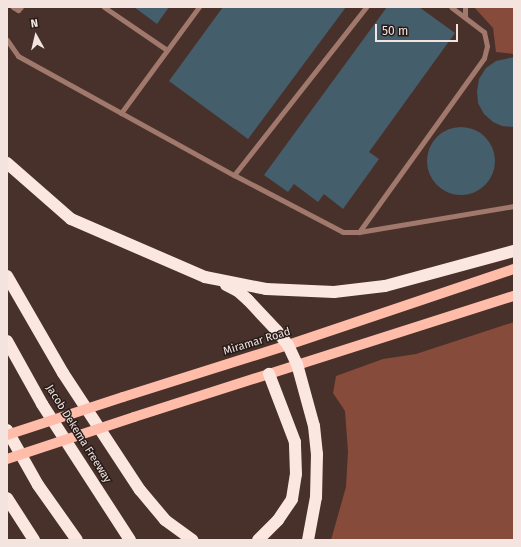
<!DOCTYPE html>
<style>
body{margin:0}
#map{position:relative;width:521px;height:547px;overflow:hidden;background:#48312a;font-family:"Fira Sans",sans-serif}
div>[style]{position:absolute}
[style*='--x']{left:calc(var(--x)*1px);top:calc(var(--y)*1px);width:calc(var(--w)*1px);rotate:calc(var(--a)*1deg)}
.green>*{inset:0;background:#864b3a}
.building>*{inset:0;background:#455e6b}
.round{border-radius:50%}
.lane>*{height:5px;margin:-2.5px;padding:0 2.5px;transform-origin:2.5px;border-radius:2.5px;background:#a0786c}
.primary>*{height:10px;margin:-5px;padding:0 5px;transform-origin:5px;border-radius:5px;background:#febca9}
.highway>*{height:12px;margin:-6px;padding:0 6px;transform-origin:6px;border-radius:6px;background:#fbe6e0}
.primary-bridge>*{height:10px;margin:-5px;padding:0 5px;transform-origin:5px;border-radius:5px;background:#febca9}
span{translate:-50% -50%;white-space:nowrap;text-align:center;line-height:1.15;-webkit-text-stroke:3px #271c19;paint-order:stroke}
.street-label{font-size:11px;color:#f4e4e0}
.frame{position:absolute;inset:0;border:8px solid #f4e4e0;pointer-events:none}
.north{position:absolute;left:16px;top:16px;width:40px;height:40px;-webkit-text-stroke:3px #271c19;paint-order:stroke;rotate:352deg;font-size:11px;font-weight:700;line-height:16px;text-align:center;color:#f4e4e0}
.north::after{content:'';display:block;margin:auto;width:14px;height:18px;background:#f4e4e0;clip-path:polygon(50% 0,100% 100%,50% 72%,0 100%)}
.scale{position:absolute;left:375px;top:24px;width:83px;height:18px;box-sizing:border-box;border:2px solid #f4e4e0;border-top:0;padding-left:5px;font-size:12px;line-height:14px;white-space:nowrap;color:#f4e4e0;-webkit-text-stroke:3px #271c19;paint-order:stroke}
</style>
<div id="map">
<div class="green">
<i style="clip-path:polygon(474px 7px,514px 7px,514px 54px,496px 52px,493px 28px)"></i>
<i style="clip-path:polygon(514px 322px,514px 540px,331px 540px,346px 487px,348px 451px,345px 411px,333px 393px,336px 376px,383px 359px,416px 354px)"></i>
</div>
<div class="building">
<i style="clip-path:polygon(134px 7px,169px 7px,157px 24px)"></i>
<i style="clip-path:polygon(223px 7px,346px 7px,248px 139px,169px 81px)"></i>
<i style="clip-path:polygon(387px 7px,419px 7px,455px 33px,369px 152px,379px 159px,343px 209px,324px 194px,318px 202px,294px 184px,288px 192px,264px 175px)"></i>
<i style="clip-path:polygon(514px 57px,514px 127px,502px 126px,493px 122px,484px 114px,478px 103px,477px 91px,479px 79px,486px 68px,496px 61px)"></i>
<i class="round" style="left:427px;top:127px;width:68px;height:68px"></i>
</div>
<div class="lane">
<i style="--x:13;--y:7;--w:6;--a:31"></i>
<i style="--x:18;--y:10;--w:4;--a:-45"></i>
<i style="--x:104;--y:7;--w:76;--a:34.3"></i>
<i style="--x:465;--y:17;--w:10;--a:-90"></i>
<i style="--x:7;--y:40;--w:19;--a:55"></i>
<i style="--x:18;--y:56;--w:247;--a:28.9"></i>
<i style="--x:234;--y:175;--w:123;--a:27.6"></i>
<i style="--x:343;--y:232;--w:16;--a:0"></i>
<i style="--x:359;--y:232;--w:157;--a:-9.5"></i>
<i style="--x:121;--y:113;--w:132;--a:-53.7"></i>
<i style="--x:234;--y:175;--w:214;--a:-51.8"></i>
<i style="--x:359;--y:232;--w:214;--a:-54.3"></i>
<i style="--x:484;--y:58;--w:12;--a:-76"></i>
<i style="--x:487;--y:46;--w:14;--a:-102"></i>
<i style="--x:484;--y:32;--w:41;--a:-142.9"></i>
</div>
<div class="primary">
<i style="--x:123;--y:397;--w:173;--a:-17.5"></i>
<i style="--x:288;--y:345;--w:238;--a:-18.6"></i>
<i style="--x:134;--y:417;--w:399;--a:-17.7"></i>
</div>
<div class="highway">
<i style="--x:7;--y:163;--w:85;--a:41.2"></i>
<i style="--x:71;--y:219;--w:146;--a:23.4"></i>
<i style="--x:205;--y:277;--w:62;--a:11.1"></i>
<i style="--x:266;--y:289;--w:68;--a:2.5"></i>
<i style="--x:334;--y:292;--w:51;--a:-6.7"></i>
<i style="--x:385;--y:286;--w:134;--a:-15.2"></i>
<i style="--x:7;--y:276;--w:112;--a:60"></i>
<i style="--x:63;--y:373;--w:140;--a:56.7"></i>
<i style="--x:140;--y:490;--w:39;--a:50"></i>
<i style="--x:165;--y:520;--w:34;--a:36"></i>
<i style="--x:226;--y:285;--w:13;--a:27"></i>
<i style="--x:238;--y:291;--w:13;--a:42"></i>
<i style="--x:248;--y:300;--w:42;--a:46.9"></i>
<i style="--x:277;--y:331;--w:18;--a:52"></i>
<i style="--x:288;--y:345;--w:21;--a:65"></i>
<i style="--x:297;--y:364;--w:64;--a:74.7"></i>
<i style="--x:314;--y:426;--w:28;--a:84"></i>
<i style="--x:317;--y:454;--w:43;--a:91.3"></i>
<i style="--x:316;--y:497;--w:44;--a:100.5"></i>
<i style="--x:7;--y:341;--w:72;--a:60.9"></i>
<i style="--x:42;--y:404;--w:162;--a:57.1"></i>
<i style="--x:7;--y:430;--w:63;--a:60.6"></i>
<i style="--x:38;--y:485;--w:67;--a:54.7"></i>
<i style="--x:7;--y:498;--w:50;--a:57.3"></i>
<i style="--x:258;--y:540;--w:28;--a:-45"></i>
<i style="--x:278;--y:520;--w:25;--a:-56"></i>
<i style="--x:292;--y:499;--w:25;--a:-81"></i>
<i style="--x:296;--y:474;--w:32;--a:-92"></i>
<i style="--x:295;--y:442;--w:73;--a:-110.9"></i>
</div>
<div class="primary-bridge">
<i style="--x:7;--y:435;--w:122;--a:-18.1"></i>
<i style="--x:7;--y:459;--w:134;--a:-18.3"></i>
</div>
<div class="street-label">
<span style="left:257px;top:342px;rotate:-17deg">Miramar Road</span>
<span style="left:78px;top:434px;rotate:58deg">Jacob Dekema Freeway</span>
</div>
<div class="frame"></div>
<div class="north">N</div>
<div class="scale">50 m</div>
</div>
